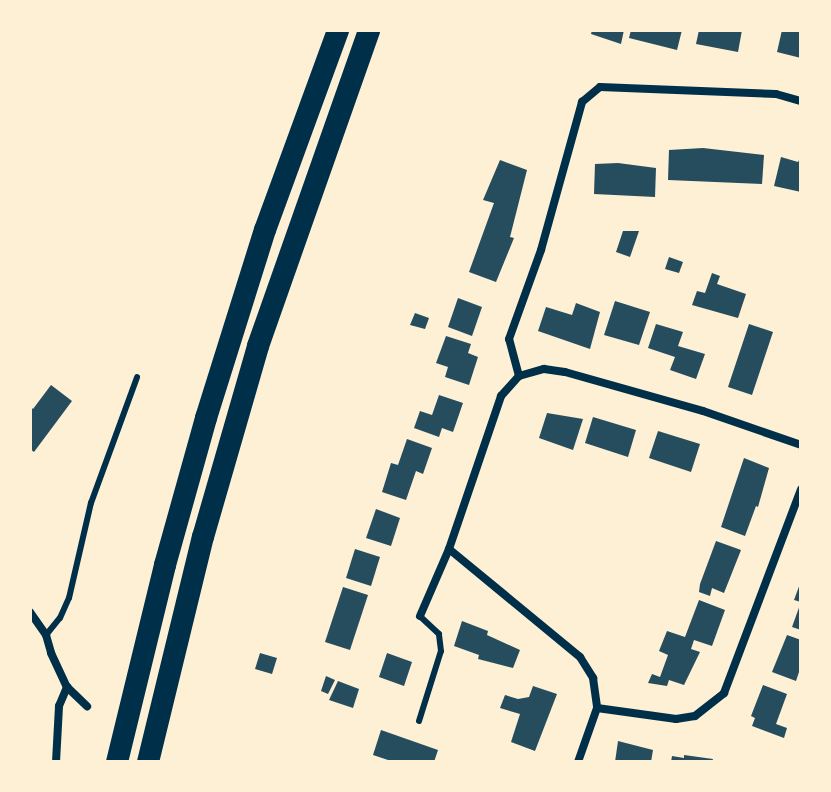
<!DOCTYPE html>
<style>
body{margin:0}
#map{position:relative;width:831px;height:792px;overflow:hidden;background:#fdf0d5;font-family:Inter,sans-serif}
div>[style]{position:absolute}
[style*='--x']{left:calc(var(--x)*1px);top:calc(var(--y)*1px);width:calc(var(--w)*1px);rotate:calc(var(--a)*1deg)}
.building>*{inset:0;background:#264d5e}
.service>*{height:6px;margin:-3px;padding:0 3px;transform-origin:3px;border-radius:3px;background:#003049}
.minor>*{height:8px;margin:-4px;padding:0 4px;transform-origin:4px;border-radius:4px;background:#003049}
.motorway>*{height:22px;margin:-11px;padding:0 11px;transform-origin:11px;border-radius:11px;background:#003049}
span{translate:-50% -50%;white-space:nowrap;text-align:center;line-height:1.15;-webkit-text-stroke:7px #fdf0d5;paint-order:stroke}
.frame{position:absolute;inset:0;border:32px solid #fdf0d5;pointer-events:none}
</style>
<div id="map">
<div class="building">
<i style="clip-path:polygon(592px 30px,624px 30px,621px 44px,591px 34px)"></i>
<i style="clip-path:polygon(631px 30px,682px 30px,677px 50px,629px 38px)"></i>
<i style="clip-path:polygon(699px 30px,742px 30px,738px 52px,696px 44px)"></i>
<i style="clip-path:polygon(782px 30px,801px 30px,801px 58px,777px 52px)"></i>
<i style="clip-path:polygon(703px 148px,764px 155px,762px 184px,668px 180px,669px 150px)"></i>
<i style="clip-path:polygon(801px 156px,801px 192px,774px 186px,781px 157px,798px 162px)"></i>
<i style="clip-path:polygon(500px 160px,527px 170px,510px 237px,514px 238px,496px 282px,469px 272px,494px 203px,483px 200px)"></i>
<i style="clip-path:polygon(618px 163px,656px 168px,655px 197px,594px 194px,595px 164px)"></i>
<i style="clip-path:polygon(623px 231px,639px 231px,630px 257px,616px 252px)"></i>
<i style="clip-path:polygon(669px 257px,683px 262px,679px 273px,665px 269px)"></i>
<i style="clip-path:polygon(712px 273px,720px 276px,717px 284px,746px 294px,738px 318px,692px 305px,697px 291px,705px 293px)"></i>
<i style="clip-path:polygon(458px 298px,482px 307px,472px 336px,448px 327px)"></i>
<i style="clip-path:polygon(615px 301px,650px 312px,639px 345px,604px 335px)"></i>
<i style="clip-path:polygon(576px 303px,600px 312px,590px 349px,538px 331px,546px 307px,572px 315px)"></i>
<i style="clip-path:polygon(415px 313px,429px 318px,425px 329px,410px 325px)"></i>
<i style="clip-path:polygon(656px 324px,683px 332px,678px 346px,705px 354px,696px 379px,670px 370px,675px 357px,648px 348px)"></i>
<i style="clip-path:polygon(749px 324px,773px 332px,752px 395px,728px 387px)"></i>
<i style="clip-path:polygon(446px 336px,471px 344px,468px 353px,478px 357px,469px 385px,445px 377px,448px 367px,436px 363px)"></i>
<i style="clip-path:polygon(51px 385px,72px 401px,34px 452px,30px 449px,30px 406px,33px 409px)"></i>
<i style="clip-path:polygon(439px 395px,463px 403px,453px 432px,442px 428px,439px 437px,414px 428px,420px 411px,432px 415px)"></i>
<i style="clip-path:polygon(547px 413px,583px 419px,573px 450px,539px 438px)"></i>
<i style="clip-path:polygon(593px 417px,636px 430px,628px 457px,585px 443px)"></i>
<i style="clip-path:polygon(658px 431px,700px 444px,691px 472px,649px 458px)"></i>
<i style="clip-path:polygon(407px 439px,432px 448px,423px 474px,416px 471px,406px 500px,382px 492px,391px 463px,398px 465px)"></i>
<i style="clip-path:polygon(744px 458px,769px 468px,758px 507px,756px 506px,745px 536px,721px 527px)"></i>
<i style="clip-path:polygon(376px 509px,400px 518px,391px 546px,366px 538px)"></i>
<i style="clip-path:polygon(716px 541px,741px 550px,724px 593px,712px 588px,710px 596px,699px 592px,700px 584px)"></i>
<i style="clip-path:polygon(355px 549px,380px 557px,371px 586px,346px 578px)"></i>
<i style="clip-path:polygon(801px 581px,801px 630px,792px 627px,801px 602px,794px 600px)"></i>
<i style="clip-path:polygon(343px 587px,368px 595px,350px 650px,325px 642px)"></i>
<i style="clip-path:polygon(699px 600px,725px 610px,712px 646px,694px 640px,691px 649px,700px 652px,684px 685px,669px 680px,667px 686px,648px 683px,652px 674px,660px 677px,668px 655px,659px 651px,667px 631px,685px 637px)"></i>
<i style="clip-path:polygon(462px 621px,488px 631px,487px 635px,520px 650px,513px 668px,478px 659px,479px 655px,454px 646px)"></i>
<i style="clip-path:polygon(787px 635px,801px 640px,801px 666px,796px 681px,772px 672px)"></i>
<i style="clip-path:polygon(260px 653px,277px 658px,272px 674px,255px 669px)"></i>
<i style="clip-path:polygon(387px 653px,412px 662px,404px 686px,379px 677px)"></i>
<i style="clip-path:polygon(326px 676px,335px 680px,328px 694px,321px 691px)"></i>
<i style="clip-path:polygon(338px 681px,359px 689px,353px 708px,329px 700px)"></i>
<i style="clip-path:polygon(763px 685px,787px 694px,776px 724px,787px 728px,784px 738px,752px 726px,755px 718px,751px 716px)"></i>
<i style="clip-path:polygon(533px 686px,557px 694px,535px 751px,511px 742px,520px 714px,500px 708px,505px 695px,518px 699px,529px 697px)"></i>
<i style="clip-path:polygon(381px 730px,438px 750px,434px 762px,394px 762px,373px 755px)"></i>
<i style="clip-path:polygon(618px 741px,653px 750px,651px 762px,615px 762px)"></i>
<i style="clip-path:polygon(684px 755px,713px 759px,712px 762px,671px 762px,672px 756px,684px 758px)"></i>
</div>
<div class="service">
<i style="--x:46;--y:635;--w:22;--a:-51"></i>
<i style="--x:60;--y:618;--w:22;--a:-66"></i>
<i style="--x:69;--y:598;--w:98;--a:-77"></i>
<i style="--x:91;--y:503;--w:134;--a:-69.9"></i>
<i style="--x:419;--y:721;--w:73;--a:-72.6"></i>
<i style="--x:441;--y:651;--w:17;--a:-97"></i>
<i style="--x:439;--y:634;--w:26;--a:-137"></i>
</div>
<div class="minor">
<i style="--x:519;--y:376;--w:38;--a:-105"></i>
<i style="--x:509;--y:339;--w:95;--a:-70.2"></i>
<i style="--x:541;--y:250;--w:154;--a:-74.5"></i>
<i style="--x:582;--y:102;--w:23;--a:-40"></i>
<i style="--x:600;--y:87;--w:176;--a:2.3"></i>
<i style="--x:776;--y:94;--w:26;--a:16"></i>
<i style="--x:449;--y:549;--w:170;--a:39.5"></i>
<i style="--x:580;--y:657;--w:25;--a:58"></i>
<i style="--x:593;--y:678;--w:30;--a:82"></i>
<i style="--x:597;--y:708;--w:57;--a:109.4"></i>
<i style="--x:30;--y:612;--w:28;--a:55"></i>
<i style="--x:46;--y:635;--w:19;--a:74"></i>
<i style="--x:51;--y:653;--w:38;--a:65"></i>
<i style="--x:67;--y:687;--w:28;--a:44"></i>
<i style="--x:420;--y:616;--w:73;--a:-66.6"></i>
<i style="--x:449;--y:549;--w:162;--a:-71.2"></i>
<i style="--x:501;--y:396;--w:27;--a:-48"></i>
<i style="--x:519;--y:376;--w:26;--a:-16"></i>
<i style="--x:544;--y:369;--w:21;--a:8"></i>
<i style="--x:565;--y:372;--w:143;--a:15.8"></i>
<i style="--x:703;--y:411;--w:104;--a:19.1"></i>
<i style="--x:597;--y:708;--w:80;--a:7.9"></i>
<i style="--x:676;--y:719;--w:19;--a:-9"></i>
<i style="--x:695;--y:716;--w:37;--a:-38"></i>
<i style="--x:724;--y:693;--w:218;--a:-69.3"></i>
<i style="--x:56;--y:762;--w:56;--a:-86.9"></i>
<i style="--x:59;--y:706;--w:21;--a:-67"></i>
</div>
<div class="motorway">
<i style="--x:117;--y:762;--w:203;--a:-76.3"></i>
<i style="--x:165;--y:565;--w:153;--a:-74.4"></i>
<i style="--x:206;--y:418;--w:197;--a:-72.6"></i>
<i style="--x:265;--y:230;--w:213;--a:-69.9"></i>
<i style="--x:148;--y:762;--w:232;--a:-76.3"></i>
<i style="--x:203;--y:537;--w:199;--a:-73.9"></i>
<i style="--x:258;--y:346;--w:335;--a:-70.6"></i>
</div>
<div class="frame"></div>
</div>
